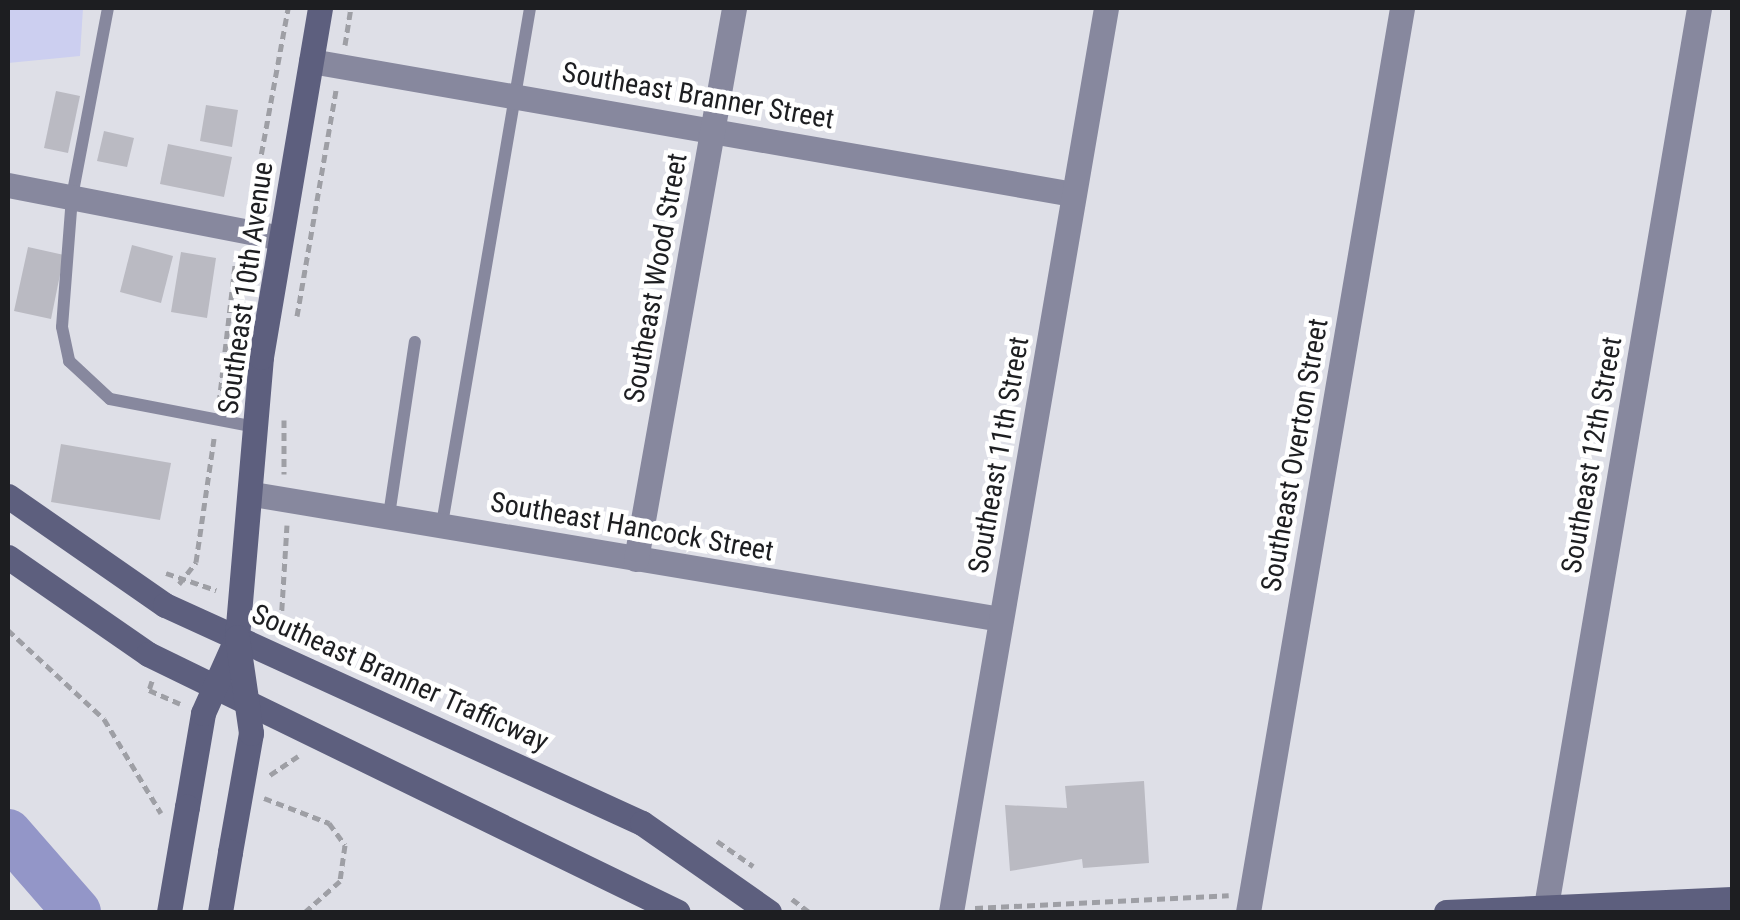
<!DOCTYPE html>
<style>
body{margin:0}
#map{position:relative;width:1740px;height:920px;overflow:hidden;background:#dedfe7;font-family:"Roboto Condensed",sans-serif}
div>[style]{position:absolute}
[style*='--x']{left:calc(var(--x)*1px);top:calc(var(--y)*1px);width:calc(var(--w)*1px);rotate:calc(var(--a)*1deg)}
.green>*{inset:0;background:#cccff0}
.river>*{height:48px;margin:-24px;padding:0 24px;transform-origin:24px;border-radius:24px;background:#9396c8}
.building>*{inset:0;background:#babac2}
.path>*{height:5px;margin-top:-2.5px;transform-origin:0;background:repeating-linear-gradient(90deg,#9e9fa5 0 8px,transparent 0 13px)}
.lane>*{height:12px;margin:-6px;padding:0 6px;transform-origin:6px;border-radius:6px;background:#87889e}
.street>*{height:25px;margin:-12.5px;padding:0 12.5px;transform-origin:12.5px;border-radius:12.5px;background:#87889e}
.secondary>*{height:25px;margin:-12.5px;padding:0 12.5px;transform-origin:12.5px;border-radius:12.5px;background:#5d5f7e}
.secondary-bridge>*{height:25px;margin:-12.5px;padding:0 12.5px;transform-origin:12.5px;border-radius:12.5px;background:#5d5f7e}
span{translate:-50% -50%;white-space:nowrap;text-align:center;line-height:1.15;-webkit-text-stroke:9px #fff;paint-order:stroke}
.street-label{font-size:28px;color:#1d1e21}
.frame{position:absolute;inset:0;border:10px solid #1d1e21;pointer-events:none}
</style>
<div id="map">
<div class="green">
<i style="clip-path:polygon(8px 8px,83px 8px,80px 56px,8px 63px)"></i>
</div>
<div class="river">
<i style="--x:8;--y:833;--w:105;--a:48.9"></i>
</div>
<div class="building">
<i style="clip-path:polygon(56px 91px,80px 96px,68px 153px,44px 148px)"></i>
<i style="clip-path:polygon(206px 105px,238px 110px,232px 147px,200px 141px)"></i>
<i style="clip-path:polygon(104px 131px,134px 138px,127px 167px,97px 161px)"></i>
<i style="clip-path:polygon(168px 144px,232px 157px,224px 197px,160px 184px)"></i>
<i style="clip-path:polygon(132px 245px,173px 256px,161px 303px,120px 292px)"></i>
<i style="clip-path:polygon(28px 247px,64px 255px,51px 319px,14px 311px)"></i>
<i style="clip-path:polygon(181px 252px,216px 258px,207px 318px,171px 312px)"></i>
<i style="clip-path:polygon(61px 444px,171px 463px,160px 520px,51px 502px)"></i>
<i style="clip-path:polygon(1144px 781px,1149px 863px,1083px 868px,1082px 859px,1010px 871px,1005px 805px,1067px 808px,1065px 786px)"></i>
</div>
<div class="path">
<i style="--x:345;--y:45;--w:37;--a:-81"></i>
<i style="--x:252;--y:205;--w:200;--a:-79.6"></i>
<i style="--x:297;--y:316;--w:229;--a:-80.2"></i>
<i style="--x:219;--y:403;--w:147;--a:-83.4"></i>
<i style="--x:284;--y:420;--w:54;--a:90"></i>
<i style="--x:166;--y:573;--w:53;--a:18.8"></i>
<i style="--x:179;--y:584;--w:28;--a:-52"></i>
<i style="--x:196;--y:562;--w:125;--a:-81.7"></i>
<i style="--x:261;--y:614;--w:39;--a:30"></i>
<i style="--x:281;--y:623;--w:98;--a:-86.5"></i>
<i style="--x:8;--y:630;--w:131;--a:42.8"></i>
<i style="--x:104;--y:719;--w:110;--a:58.8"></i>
<i style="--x:152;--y:681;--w:9;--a:108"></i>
<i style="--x:149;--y:690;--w:34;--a:24"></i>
<i style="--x:270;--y:775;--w:34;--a:-34"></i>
<i style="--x:264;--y:798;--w:70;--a:21"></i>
<i style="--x:329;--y:823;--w:27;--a:54"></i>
<i style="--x:345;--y:845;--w:36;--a:98"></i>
<i style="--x:340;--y:881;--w:47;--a:138.5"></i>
<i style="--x:717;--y:841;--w:44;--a:34.8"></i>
<i style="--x:792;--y:899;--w:21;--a:37"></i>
<i style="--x:975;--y:908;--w:254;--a:-2.9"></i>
</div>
<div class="lane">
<i style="--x:108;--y:8;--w:192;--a:100.8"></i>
<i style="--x:72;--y:197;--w:130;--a:94.4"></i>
<i style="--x:62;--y:327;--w:35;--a:78"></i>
<i style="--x:69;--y:361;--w:56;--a:42.8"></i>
<i style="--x:110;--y:399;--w:149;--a:10.9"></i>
<i style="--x:389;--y:515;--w:175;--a:-81.5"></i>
<i style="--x:442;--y:524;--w:523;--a:-80.32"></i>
</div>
<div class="street">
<i style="--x:311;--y:61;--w:774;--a:9.9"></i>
<i style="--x:8;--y:185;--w:277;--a:11"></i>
<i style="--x:253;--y:494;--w:758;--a:9.49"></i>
<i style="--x:636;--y:559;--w:560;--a:-79.91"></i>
<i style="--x:951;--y:912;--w:917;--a:-80.27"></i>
<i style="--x:1248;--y:912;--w:917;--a:-80.33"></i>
<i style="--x:1545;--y:912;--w:917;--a:-80.33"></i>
</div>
<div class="secondary">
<i style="--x:8;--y:496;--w:191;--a:34.8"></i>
<i style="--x:165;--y:605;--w:524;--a:24.56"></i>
<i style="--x:642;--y:823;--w:155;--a:35"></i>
<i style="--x:8;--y:557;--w:170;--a:34.7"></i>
<i style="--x:148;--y:654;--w:589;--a:25.96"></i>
<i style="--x:187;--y:807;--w:95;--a:-80.3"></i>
<i style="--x:203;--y:713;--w:83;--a:-65.9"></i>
<i style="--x:237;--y:637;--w:281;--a:-85.1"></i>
<i style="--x:261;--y:357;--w:354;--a:-80.4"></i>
<i style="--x:230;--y:852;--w:121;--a:-80"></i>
<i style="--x:251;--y:733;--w:97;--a:-98.3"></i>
<i style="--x:1446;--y:912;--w:286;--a:-2.6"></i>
</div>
<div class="secondary-bridge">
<i style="--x:169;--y:912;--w:107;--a:-80.3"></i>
<i style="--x:220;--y:912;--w:61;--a:-80.5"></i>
</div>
<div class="street-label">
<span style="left:698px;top:96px;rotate:10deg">Southeast Branner Street</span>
<span style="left:656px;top:278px;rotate:-80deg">Southeast Wood Street</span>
<span style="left:246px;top:288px;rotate:-82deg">Southeast 10th Avenue</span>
<span style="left:999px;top:455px;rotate:-80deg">Southeast 11th Street</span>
<span style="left:1295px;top:455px;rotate:-80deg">Southeast Overton Street</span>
<span style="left:1592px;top:455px;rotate:-80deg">Southeast 12th Street</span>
<span style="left:632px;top:527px;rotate:10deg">Southeast Hancock Street</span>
<span style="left:400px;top:678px;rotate:24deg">Southeast Branner Trafficway</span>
</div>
<div class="frame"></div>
</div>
